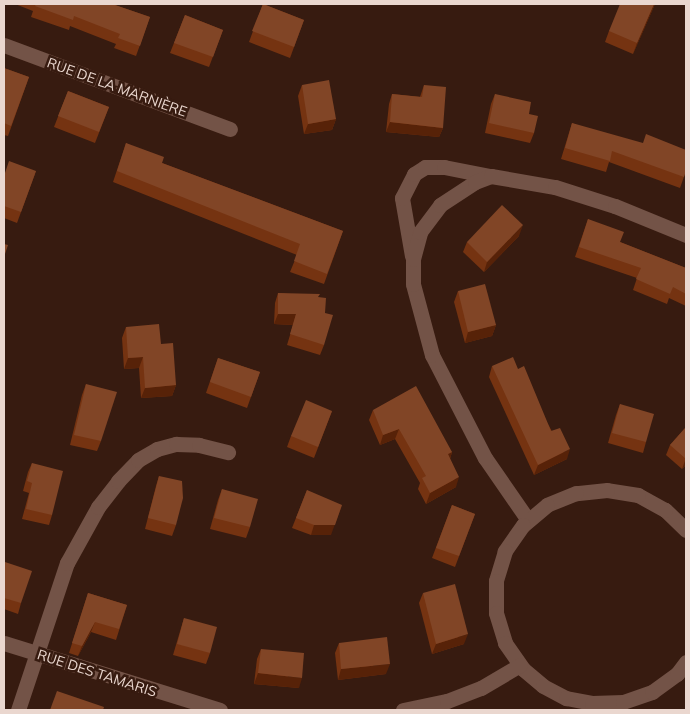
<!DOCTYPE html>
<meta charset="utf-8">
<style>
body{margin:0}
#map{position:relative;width:690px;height:714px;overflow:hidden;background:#371b10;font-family:Mulish,sans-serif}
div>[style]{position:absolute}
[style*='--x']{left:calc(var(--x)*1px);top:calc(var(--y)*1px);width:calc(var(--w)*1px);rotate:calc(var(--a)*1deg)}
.minor>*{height:15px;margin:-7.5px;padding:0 7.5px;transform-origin:7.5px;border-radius:7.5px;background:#735347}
.wall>*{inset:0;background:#753311}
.shaded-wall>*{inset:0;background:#572208}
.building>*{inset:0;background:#814526}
span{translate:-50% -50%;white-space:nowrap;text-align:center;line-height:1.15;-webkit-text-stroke:5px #371b10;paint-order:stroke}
.street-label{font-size:14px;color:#ead7cf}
.frame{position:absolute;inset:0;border:5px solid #ead7cf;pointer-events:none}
</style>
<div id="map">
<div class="minor">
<i style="--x:4;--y:45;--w:241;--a:20.4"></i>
<i style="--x:412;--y:256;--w:59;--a:-99.8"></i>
<i style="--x:402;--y:198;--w:27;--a:-63"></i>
<i style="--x:414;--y:174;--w:13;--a:-32"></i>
<i style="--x:425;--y:167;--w:19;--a:0"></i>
<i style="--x:444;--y:167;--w:47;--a:11.1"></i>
<i style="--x:528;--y:520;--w:75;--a:-124.7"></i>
<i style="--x:485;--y:458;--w:116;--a:-117.2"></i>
<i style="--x:432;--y:355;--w:73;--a:-105"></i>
<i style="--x:413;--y:284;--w:25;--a:-90"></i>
<i style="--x:413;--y:259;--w:28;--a:-75"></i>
<i style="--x:420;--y:232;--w:34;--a:-53"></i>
<i style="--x:440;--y:205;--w:42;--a:-33.3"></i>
<i style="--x:475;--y:182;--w:17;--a:-21"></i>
<i style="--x:491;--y:176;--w:65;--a:9.8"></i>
<i style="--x:555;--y:187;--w:63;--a:17.6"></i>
<i style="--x:615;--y:206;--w:77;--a:22.2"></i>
<i style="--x:686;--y:530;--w:29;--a:-136"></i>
<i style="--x:665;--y:510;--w:31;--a:-151"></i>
<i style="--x:638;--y:495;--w:31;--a:-171"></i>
<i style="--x:607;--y:490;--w:31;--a:174"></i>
<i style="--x:576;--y:493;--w:31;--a:158"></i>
<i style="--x:547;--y:505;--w:31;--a:140"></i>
<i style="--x:523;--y:525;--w:32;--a:125"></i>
<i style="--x:505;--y:551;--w:31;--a:107"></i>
<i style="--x:496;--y:581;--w:32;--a:90"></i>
<i style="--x:496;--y:613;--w:31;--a:73"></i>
<i style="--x:505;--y:643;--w:32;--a:55"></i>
<i style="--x:523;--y:669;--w:26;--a:40"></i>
<i style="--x:543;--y:686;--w:26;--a:28"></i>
<i style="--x:566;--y:698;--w:26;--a:11"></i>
<i style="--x:592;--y:703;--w:31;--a:-2"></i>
<i style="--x:623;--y:702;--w:31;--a:-19"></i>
<i style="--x:652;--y:692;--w:31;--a:-36"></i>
<i style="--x:677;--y:674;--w:15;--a:-53"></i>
<i style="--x:4;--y:643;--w:226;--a:17.2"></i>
<i style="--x:18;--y:710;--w:155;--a:-71.6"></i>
<i style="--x:67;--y:563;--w:64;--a:-61"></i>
<i style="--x:98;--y:507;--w:33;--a:-52"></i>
<i style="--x:118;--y:481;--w:29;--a:-46"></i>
<i style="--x:138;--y:460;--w:22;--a:-30"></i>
<i style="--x:157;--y:449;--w:20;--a:-15"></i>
<i style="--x:176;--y:444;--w:23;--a:2"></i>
<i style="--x:199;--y:445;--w:30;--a:14"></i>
<i style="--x:403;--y:710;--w:45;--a:-11.6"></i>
<i style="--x:447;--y:701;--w:36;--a:-21"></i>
<i style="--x:481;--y:688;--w:45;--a:-30.5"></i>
</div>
<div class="wall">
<i style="clip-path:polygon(15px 4px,115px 4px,115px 5px,150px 17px,136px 56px,114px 48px,116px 44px,70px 26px,69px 30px,31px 17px,33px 11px)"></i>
<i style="clip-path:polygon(263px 4px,304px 20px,290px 58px,249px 42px)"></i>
<i style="clip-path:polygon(655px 4px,633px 54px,605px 42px,609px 31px)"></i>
<i style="clip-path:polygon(185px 15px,223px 30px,209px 67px,170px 53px)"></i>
<i style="clip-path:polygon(4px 68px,29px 77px,8px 136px,4px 135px)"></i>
<i style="clip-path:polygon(302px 85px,336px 119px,332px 130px,304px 134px,298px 96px)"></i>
<i style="clip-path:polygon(424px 85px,443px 128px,439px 137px,386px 132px,389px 104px,392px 94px,420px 97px)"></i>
<i style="clip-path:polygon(68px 91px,109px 107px,95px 143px,54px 127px)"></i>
<i style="clip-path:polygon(495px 94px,529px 114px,534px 133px,530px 143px,485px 133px,491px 104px)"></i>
<i style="clip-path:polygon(572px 123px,686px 171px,680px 188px,609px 162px,606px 172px,561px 159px)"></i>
<i style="clip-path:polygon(126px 143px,162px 163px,343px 231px,324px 284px,290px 272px,297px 255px,113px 182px)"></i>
<i style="clip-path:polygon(36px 171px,17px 223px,4px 218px,4px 176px)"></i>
<i style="clip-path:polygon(588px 219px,620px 242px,686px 268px,686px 306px,669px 298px,667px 304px,633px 290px,637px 278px,575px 257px)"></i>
<i style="clip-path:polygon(519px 236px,484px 272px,463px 252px,467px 242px)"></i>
<i style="clip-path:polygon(458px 291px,496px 325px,492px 336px,465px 343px,454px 302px)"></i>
<i style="clip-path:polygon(278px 293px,318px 297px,325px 313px,324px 345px,320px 355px,287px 345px,293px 325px,274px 324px,275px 303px)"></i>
<i style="clip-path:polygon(126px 327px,161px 344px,176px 385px,172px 396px,141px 398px,139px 368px,124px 369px,122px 338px)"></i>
<i style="clip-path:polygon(218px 358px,260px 372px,247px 408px,206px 393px)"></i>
<i style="clip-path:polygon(492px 366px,518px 369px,567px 459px,534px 475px,489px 377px)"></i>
<i style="clip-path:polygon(86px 384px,101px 441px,97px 451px,70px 445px,82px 395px)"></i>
<i style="clip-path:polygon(620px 404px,646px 442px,643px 453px,608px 443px,616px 415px)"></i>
<i style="clip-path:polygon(373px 410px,452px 452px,450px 459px,456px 487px,426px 504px,418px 489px,420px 483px,395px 439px,380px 445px,369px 420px)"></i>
<i style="clip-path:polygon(332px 411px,314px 458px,287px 447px,291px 436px)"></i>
<i style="clip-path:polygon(686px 427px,686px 465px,682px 469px,666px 455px,670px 445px)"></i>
<i style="clip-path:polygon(32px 463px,52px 515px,49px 525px,22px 519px,29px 493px,23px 491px,28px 472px)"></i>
<i style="clip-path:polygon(159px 476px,176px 525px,172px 536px,145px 529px,156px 486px)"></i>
<i style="clip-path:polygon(222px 489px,250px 527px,246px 538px,210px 529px,218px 500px)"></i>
<i style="clip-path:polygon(307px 490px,331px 535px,311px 535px,292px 528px)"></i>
<i style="clip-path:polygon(452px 505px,475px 514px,455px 567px,432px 558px)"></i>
<i style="clip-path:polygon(4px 564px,21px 603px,18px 614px,4px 609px)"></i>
<i style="clip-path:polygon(88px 593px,127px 605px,116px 640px,91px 632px,78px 656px,69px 653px)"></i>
<i style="clip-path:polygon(423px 593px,464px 644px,432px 654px,419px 603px)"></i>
<i style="clip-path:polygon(184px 618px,210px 653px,206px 664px,173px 655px)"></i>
<i style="clip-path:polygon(339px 643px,386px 674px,338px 680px,335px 653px)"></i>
<i style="clip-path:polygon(261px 649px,299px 688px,254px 684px,257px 659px)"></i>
</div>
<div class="shaded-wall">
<i style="clip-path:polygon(654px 4px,655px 4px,633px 54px,637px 43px)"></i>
<i style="clip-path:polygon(336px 119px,332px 130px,304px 134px,308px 124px)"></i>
<i style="clip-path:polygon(390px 122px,443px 128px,439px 137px,386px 132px)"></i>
<i style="clip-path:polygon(523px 225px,519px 236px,484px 272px,487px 262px)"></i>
<i style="clip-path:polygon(278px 314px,296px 314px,293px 325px,274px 324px)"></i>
<i style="clip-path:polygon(496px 325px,492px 336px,465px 343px,468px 332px)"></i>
<i style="clip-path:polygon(143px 357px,139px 368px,124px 369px,128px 358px)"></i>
<i style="clip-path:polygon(176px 385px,172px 396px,141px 398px,145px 388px)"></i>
<i style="clip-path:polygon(399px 429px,395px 439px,380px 445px,383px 435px)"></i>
<i style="clip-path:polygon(570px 449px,567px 459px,534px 475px,538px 465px)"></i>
<i style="clip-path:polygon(452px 452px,449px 462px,448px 454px)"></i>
<i style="clip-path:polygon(686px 458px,686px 465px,682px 469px)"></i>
<i style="clip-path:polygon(459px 477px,456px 487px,426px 504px,430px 493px)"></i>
<i style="clip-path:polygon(342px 505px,331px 535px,311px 535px,314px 525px)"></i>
<i style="clip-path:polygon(95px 622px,91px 632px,78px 656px,82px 646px)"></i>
<i style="clip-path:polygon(468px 634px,464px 644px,432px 654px,436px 644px)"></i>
<i style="clip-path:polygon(390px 664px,386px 674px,338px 680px,341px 669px)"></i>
<i style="clip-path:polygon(258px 673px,302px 678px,299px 688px,254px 684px)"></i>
</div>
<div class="building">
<i style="clip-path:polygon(36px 4px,115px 4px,115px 5px,150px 17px,140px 46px,118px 38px,120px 34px,74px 16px,73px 20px,35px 6px)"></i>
<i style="clip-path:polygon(263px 4px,304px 20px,294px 47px,252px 31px)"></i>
<i style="clip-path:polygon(620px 4px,654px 4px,637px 43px,609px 31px)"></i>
<i style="clip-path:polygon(185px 15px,223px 30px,213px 57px,174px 43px)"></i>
<i style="clip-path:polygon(4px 68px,29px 77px,11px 126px,4px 123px)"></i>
<i style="clip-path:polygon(329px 80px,336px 119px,308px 124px,302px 85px)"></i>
<i style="clip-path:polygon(424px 85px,446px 87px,443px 128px,390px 122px,392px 94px,422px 97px)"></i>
<i style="clip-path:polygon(68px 91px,109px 107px,99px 132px,58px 116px)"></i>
<i style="clip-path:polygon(495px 94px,531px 102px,529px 114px,538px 116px,534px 133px,489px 123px)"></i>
<i style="clip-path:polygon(572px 123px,643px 143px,646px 134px,686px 150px,686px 170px,684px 177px,612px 151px,610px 161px,565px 148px)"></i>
<i style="clip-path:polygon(126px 143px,164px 157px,162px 163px,343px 231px,327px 274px,294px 261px,300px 244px,117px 171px)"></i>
<i style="clip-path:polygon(9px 161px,36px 171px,21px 212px,4px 206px,4px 176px)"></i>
<i style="clip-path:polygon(502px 205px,523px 225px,487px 262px,467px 242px)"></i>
<i style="clip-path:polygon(588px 219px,624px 232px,620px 242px,686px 268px,686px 294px,673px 287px,670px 294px,636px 279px,641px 268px,579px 247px)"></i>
<i style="clip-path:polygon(4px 244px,8px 245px,4px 257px)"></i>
<i style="clip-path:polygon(485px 284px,496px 325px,468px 332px,458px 291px)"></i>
<i style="clip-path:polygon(278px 293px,320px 294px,318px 297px,326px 298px,325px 313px,333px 315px,324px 345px,290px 334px,296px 314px,278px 314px)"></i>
<i style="clip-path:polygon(159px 324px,161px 344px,173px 343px,176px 385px,145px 388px,143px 357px,128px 358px,126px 327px)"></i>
<i style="clip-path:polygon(513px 357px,518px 369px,524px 366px,551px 431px,560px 428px,570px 449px,538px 465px,492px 366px)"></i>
<i style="clip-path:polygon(218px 358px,260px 372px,251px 397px,210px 382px)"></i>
<i style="clip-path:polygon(86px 384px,117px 392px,101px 441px,74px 435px)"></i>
<i style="clip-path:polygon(416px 386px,452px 452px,448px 454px,459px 477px,430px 493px,422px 478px,426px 476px,399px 429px,383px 435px,373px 410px)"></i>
<i style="clip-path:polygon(306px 400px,332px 411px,318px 447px,291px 436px)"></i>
<i style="clip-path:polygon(620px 404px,654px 414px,646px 442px,612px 433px)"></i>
<i style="clip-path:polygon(686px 427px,686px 459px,670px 445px)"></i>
<i style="clip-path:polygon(32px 463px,63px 471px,52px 515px,26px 509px,32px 483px,27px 481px)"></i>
<i style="clip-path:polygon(159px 476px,182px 481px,183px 498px,176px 525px,148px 518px)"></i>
<i style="clip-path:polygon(222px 489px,258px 499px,250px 527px,214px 518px)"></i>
<i style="clip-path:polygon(307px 490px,342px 505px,335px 525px,314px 525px,296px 518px)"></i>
<i style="clip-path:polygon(452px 505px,475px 514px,459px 556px,436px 548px)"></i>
<i style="clip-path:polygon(5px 562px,32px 571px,21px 603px,4px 598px,4px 565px)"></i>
<i style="clip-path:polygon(455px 584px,468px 634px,436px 644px,423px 593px)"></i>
<i style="clip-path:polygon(88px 593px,127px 605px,119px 629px,95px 622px,82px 646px,72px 643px)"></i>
<i style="clip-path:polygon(184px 618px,217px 627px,210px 653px,177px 644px)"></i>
<i style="clip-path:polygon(387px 637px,390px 664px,341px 669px,339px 643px)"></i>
<i style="clip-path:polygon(261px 649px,304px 653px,302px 678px,258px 673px)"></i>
<i style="clip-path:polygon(57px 691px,104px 707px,103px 710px,50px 710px)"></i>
</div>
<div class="street-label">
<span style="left:117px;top:87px;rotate:20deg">RUE DE LA MARNIÈRE</span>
<span style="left:97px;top:673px;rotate:18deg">RUE DES TAMARIS</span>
</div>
<div class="frame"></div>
</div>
